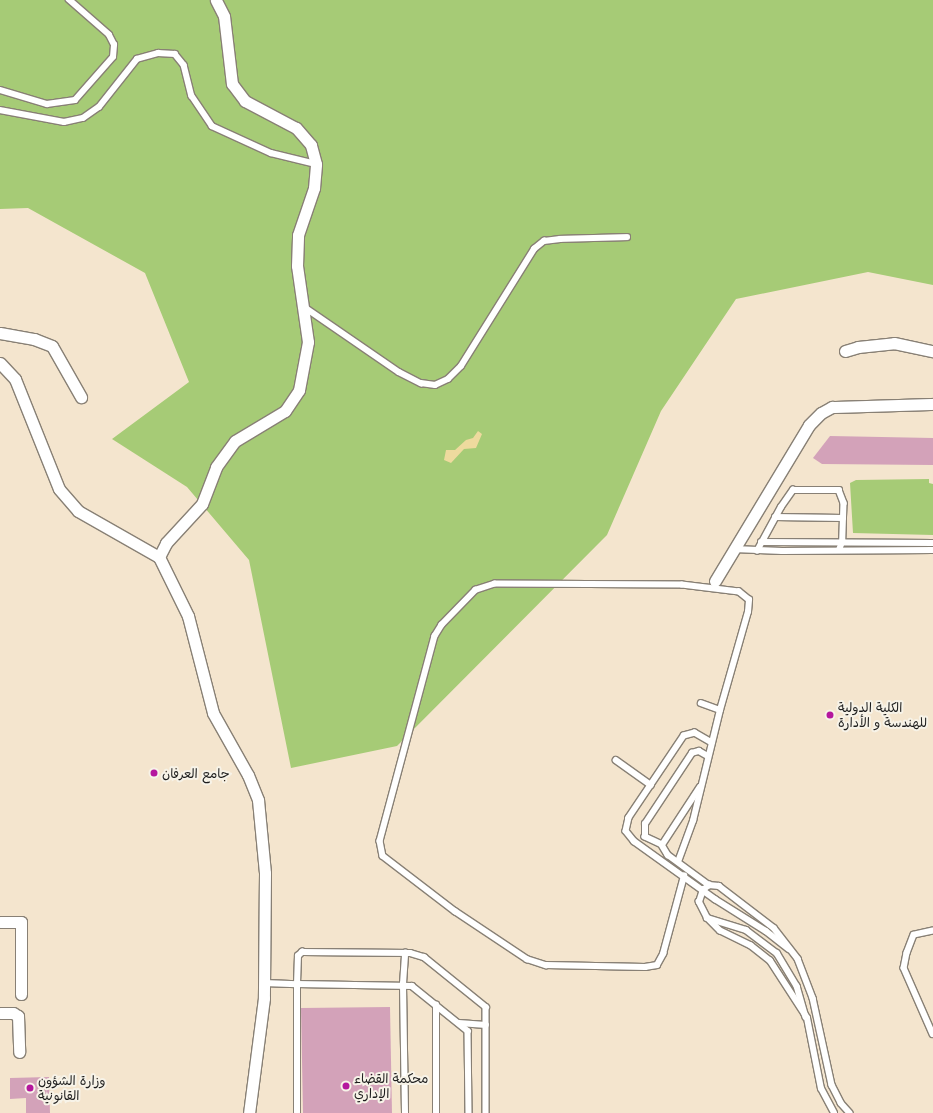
<!DOCTYPE html>
<meta charset="utf-8">
<style>
body{margin:0}
#map{position:relative;width:933px;height:1113px;overflow:hidden;background:#f4e5ce;font-family:Mali,"Playpen Sans Arabic",sans-serif}
div>[style]{position:absolute}
[style*='--x']{left:calc(var(--x)*1px);top:calc(var(--y)*1px);width:calc(var(--w)*1px);rotate:calc(var(--a)*1deg)}
.green>*{inset:0;background:#a6cb76}
.sand>*{inset:0;background:#eeda9e}
.building>*{inset:0;background:#d3a2b9}
.roads{filter:drop-shadow(1px 0 #888075) drop-shadow(-1px 0 #888075) drop-shadow(0 1px #888075) drop-shadow(0 -1px #888075)}
.service>*{height:5.5px;margin:-2.75px;padding:0 2.75px;transform-origin:2.75px;border-radius:2.75px;background:#fff}
.minor>*{height:11px;margin:-5.5px;padding:0 5.5px;transform-origin:5.5px;border-radius:5.5px;background:#fff}
.dots>*{width:11px;height:11px;translate:-50% -50%;box-sizing:border-box;border:2px solid #f7f3e8;border-radius:50%}
span{translate:-50% -50%;white-space:nowrap;text-align:center;line-height:1.15;-webkit-text-stroke:4px #f7f3e8;paint-order:stroke}
.poi-label{font-size:13px;color:#1c1c1c}
.left{translate:0 -50%;text-align:left}
</style>
<div id="map">
<div class="green">
<i style="clip-path:polygon(0 0,933px 0,933px 285px,868px 272px,736px 299px,661px 411px,607px 535px,397px 746px,291px 768px,249px 560px,187px 487px,112px 439px,189px 382px,145px 273px,28px 208px,0 209px)"></i>
<i style="clip-path:polygon(929px 479px,929px 483px,933px 484px,933px 535px,853px 533px,850px 483px,856px 480px)"></i>
</div>
<div class="sand">
<i style="clip-path:polygon(478px 431px,482px 434px,476px 448px,464px 449px,451px 463px,444px 460px,446px 450px,455px 450px,466px 440px,473px 438px)"></i>
</div>
<div class="building">
<i style="clip-path:polygon(830px 436px,933px 438px,933px 465px,822px 464px,813px 458px)"></i>
<i style="clip-path:polygon(390px 1007px,392px 1113px,303px 1113px,301px 1008px)"></i>
<i style="clip-path:polygon(49px 1077px,50px 1113px,26px 1113px,26px 1098px,10px 1099px,10px 1078px)"></i>
</div>
<div class="roads">
<div class="service">
<i style="--x:0;--y:90;--w:49;--a:16.6"></i>
<i style="--x:47;--y:104;--w:28;--a:-8"></i>
<i style="--x:75;--y:100;--w:57;--a:-48.5"></i>
<i style="--x:113;--y:57;--w:12;--a:-85"></i>
<i style="--x:114;--y:45;--w:11;--a:-117"></i>
<i style="--x:109;--y:35;--w:53;--a:-138.8"></i>
<i style="--x:0;--y:110;--w:65;--a:10.6"></i>
<i style="--x:64;--y:122;--w:19;--a:-12"></i>
<i style="--x:83;--y:118;--w:19;--a:-35"></i>
<i style="--x:99;--y:107;--w:61;--a:-51.6"></i>
<i style="--x:137;--y:59;--w:22;--a:-16"></i>
<i style="--x:158;--y:53;--w:17;--a:3"></i>
<i style="--x:175;--y:54;--w:14;--a:51"></i>
<i style="--x:184;--y:65;--w:32;--a:76"></i>
<i style="--x:192;--y:96;--w:36;--a:56"></i>
<i style="--x:212;--y:126;--w:65;--a:24.6"></i>
<i style="--x:271;--y:153;--w:46;--a:13.7"></i>
<i style="--x:303;--y:306;--w:116;--a:34.5"></i>
<i style="--x:399;--y:372;--w:25;--a:27"></i>
<i style="--x:421;--y:383;--w:14;--a:8"></i>
<i style="--x:435;--y:385;--w:14;--a:-25"></i>
<i style="--x:448;--y:379;--w:18;--a:-45"></i>
<i style="--x:461;--y:366;--w:138;--a:-58"></i>
<i style="--x:534;--y:249;--w:13;--a:-39"></i>
<i style="--x:544;--y:241;--w:16;--a:-7"></i>
<i style="--x:560;--y:239;--w:67;--a:-1.7"></i>
<i style="--x:775;--y:517;--w:68;--a:0.8"></i>
<i style="--x:761;--y:542;--w:172;--a:0.3"></i>
<i style="--x:734;--y:549;--w:48;--a:2.4"></i>
<i style="--x:782;--y:551;--w:151;--a:-0.4"></i>
<i style="--x:757;--y:551;--w:50;--a:-61.4"></i>
<i style="--x:781;--y:507;--w:21;--a:-55"></i>
<i style="--x:793;--y:490;--w:46;--a:0"></i>
<i style="--x:839;--y:490;--w:14;--a:69"></i>
<i style="--x:844;--y:503;--w:38;--a:92"></i>
<i style="--x:843;--y:541;--w:9;--a:111"></i>
<i style="--x:701;--y:703;--w:20;--a:20"></i>
<i style="--x:712;--y:743;--w:20;--a:-150"></i>
<i style="--x:695;--y:733;--w:11;--a:165"></i>
<i style="--x:684;--y:736;--w:99;--a:123.9"></i>
<i style="--x:629;--y:818;--w:13;--a:103"></i>
<i style="--x:626;--y:831;--w:13;--a:51"></i>
<i style="--x:634;--y:841;--w:100;--a:35.6"></i>
<i style="--x:715;--y:899;--w:60;--a:32.1"></i>
<i style="--x:766;--y:931;--w:29;--a:38"></i>
<i style="--x:616;--y:760;--w:43;--a:35.5"></i>
<i style="--x:662;--y:845;--w:19;--a:-155"></i>
<i style="--x:645;--y:837;--w:13;--a:-90"></i>
<i style="--x:645;--y:824;--w:85;--a:-56.5"></i>
<i style="--x:692;--y:753;--w:7;--a:-16"></i>
<i style="--x:699;--y:751;--w:10;--a:29"></i>
<i style="--x:662;--y:845;--w:69;--a:-56.8"></i>
<i style="--x:662;--y:845;--w:12;--a:59"></i>
<i style="--x:668;--y:855;--w:51;--a:36.2"></i>
<i style="--x:678;--y:862;--w:44;--a:-69.9"></i>
<i style="--x:693;--y:821;--w:114;--a:-76.3"></i>
<i style="--x:720;--y:710;--w:102;--a:-74.1"></i>
<i style="--x:748;--y:612;--w:12;--a:-85"></i>
<i style="--x:749;--y:600;--w:13;--a:-141"></i>
<i style="--x:739;--y:592;--w:57;--a:-173"></i>
<i style="--x:682;--y:585;--w:187;--a:-179.7"></i>
<i style="--x:495;--y:584;--w:20;--a:162"></i>
<i style="--x:476;--y:590;--w:49;--a:134.2"></i>
<i style="--x:442;--y:625;--w:13;--a:122"></i>
<i style="--x:435;--y:636;--w:212;--a:105"></i>
<i style="--x:380;--y:841;--w:15;--a:79"></i>
<i style="--x:383;--y:856;--w:91;--a:37.4"></i>
<i style="--x:455;--y:911;--w:87;--a:33.7"></i>
<i style="--x:527;--y:959;--w:20;--a:18"></i>
<i style="--x:546;--y:965;--w:99;--a:1.2"></i>
<i style="--x:645;--y:967;--w:12;--a:-9"></i>
<i style="--x:657;--y:965;--w:13;--a:-61"></i>
<i style="--x:663;--y:954;--w:81;--a:-74.9"></i>
<i style="--x:707;--y:918;--w:41;--a:17.1"></i>
<i style="--x:746;--y:930;--w:39;--a:37"></i>
<i style="--x:777;--y:953;--w:39;--a:59"></i>
<i style="--x:797;--y:986;--w:32;--a:74"></i>
<i style="--x:933;--y:931;--w:19;--a:168"></i>
<i style="--x:914;--y:935;--w:19;--a:111"></i>
<i style="--x:907;--y:953;--w:15;--a:101"></i>
<i style="--x:904;--y:968;--w:72;--a:66.3"></i>
<i style="--x:264;--y:983;--w:33;--a:2"></i>
<i style="--x:297;--y:984;--w:28;--a:-88"></i>
<i style="--x:298;--y:956;--w:6;--a:-45"></i>
<i style="--x:302;--y:952;--w:108;--a:0.5"></i>
<i style="--x:410;--y:953;--w:15;--a:16"></i>
<i style="--x:424;--y:957;--w:80;--a:38.9"></i>
<i style="--x:486;--y:1007;--w:106;--a:90"></i>
<i style="--x:459;--y:1023;--w:27;--a:4"></i>
<i style="--x:297;--y:1113;--w:129;--a:-90"></i>
<i style="--x:297;--y:984;--w:115;--a:1"></i>
<i style="--x:412;--y:986;--w:72;--a:38.8"></i>
<i style="--x:468;--y:1031;--w:82;--a:89.3"></i>
<i style="--x:405;--y:1113;--w:129;--a:-90.9"></i>
<i style="--x:403;--y:984;--w:31;--a:-86"></i>
<i style="--x:436;--y:1113;--w:108;--a:-90"></i>
<i style="--x:834;--y:1113;--w:27;--a:-118"></i>
<i style="--x:821;--y:1089;--w:72;--a:-101.2"></i>
<i style="--x:807;--y:1018;--w:68;--a:-123"></i>
<i style="--x:770;--y:961;--w:24;--a:-142"></i>
<i style="--x:751;--y:946;--w:34;--a:-154"></i>
<i style="--x:720;--y:931;--w:18;--a:-135"></i>
<i style="--x:707;--y:918;--w:18;--a:-117"></i>
<i style="--x:699;--y:902;--w:13;--a:-72"></i>
<i style="--x:703;--y:890;--w:8;--a:-40"></i>
<i style="--x:709;--y:885;--w:10;--a:6"></i>
<i style="--x:719;--y:886;--w:69;--a:37.4"></i>
<i style="--x:774;--y:928;--w:39;--a:52"></i>
<i style="--x:798;--y:959;--w:42;--a:69"></i>
<i style="--x:813;--y:998;--w:89;--a:77.7"></i>
<i style="--x:832;--y:1085;--w:20;--a:63"></i>
<i style="--x:841;--y:1103;--w:13;--a:48"></i>
</div>
<div class="minor">
<i style="--x:0;--y:333;--w:35;--a:10"></i>
<i style="--x:34;--y:339;--w:19;--a:21"></i>
<i style="--x:52;--y:346;--w:59;--a:60.4"></i>
<i style="--x:845;--y:351;--w:14;--a:-17"></i>
<i style="--x:858;--y:347;--w:36;--a:-6"></i>
<i style="--x:894;--y:343;--w:40;--a:12"></i>
<i style="--x:0;--y:363;--w:22;--a:47"></i>
<i style="--x:15;--y:379;--w:118;--a:68.2"></i>
<i style="--x:59;--y:489;--w:29;--a:49"></i>
<i style="--x:78;--y:511;--w:93;--a:29.6"></i>
<i style="--x:159;--y:557;--w:66;--a:63.8"></i>
<i style="--x:188;--y:616;--w:100;--a:75.5"></i>
<i style="--x:213;--y:713;--w:71;--a:60.6"></i>
<i style="--x:248;--y:775;--w:27;--a:68"></i>
<i style="--x:258;--y:800;--w:73;--a:84.5"></i>
<i style="--x:265;--y:873;--w:125;--a:90.5"></i>
<i style="--x:264;--y:998;--w:116;--a:97.4"></i>
<i style="--x:159;--y:557;--w:16;--a:-63"></i>
<i style="--x:166;--y:543;--w:53;--a:-47.3"></i>
<i style="--x:202;--y:504;--w:40;--a:-69"></i>
<i style="--x:216;--y:467;--w:32;--a:-54"></i>
<i style="--x:235;--y:441;--w:58;--a:-31"></i>
<i style="--x:285;--y:411;--w:25;--a:-56"></i>
<i style="--x:299;--y:390;--w:49;--a:-79.4"></i>
<i style="--x:308;--y:342;--w:77;--a:-98.2"></i>
<i style="--x:297;--y:266;--w:31;--a:-88"></i>
<i style="--x:298;--y:235;--w:50;--a:-71.2"></i>
<i style="--x:314;--y:188;--w:24;--a:-85"></i>
<i style="--x:316;--y:164;--w:20;--a:-105"></i>
<i style="--x:311;--y:145;--w:23;--a:-131"></i>
<i style="--x:296;--y:128;--w:58;--a:-152.1"></i>
<i style="--x:245;--y:101;--w:21;--a:-127"></i>
<i style="--x:232;--y:84;--w:68;--a:-96.7"></i>
<i style="--x:224;--y:16;--w:18;--a:-117"></i>
<i style="--x:715;--y:581;--w:182;--a:-58.9"></i>
<i style="--x:809;--y:425;--w:17;--a:-45"></i>
<i style="--x:821;--y:413;--w:13;--a:-29"></i>
<i style="--x:832;--y:407;--w:101;--a:-1.7"></i>
<i style="--x:0;--y:922;--w:21;--a:0"></i>
<i style="--x:21;--y:922;--w:72;--a:90"></i>
<i style="--x:0;--y:1013;--w:13;--a:0"></i>
<i style="--x:13;--y:1013;--w:6;--a:31"></i>
<i style="--x:18;--y:1016;--w:36;--a:88"></i>
</div>
</div>
<div class="dots">
<i style="left:830px;top:715px;background:#b5179e"></i>
<i style="left:154px;top:773px;background:#b5179e"></i>
<i style="left:346px;top:1086px;background:#b5179e"></i>
<i style="left:30px;top:1088px;background:#b5179e"></i>
</div>
<div class="poi-label">
<span class="left" style="left:838px;top:715px">الكلية الدولية<br>للهندسة و الأدارة</span>
<span class="left" style="left:162px;top:773px">جامع العرفان</span>
<span class="left" style="left:354px;top:1086px">محكمة القضاء<br>الإداري</span>
<span class="left" style="left:38px;top:1088px">وزارة الشؤون<br>القانونية</span>
</div>
</div>
